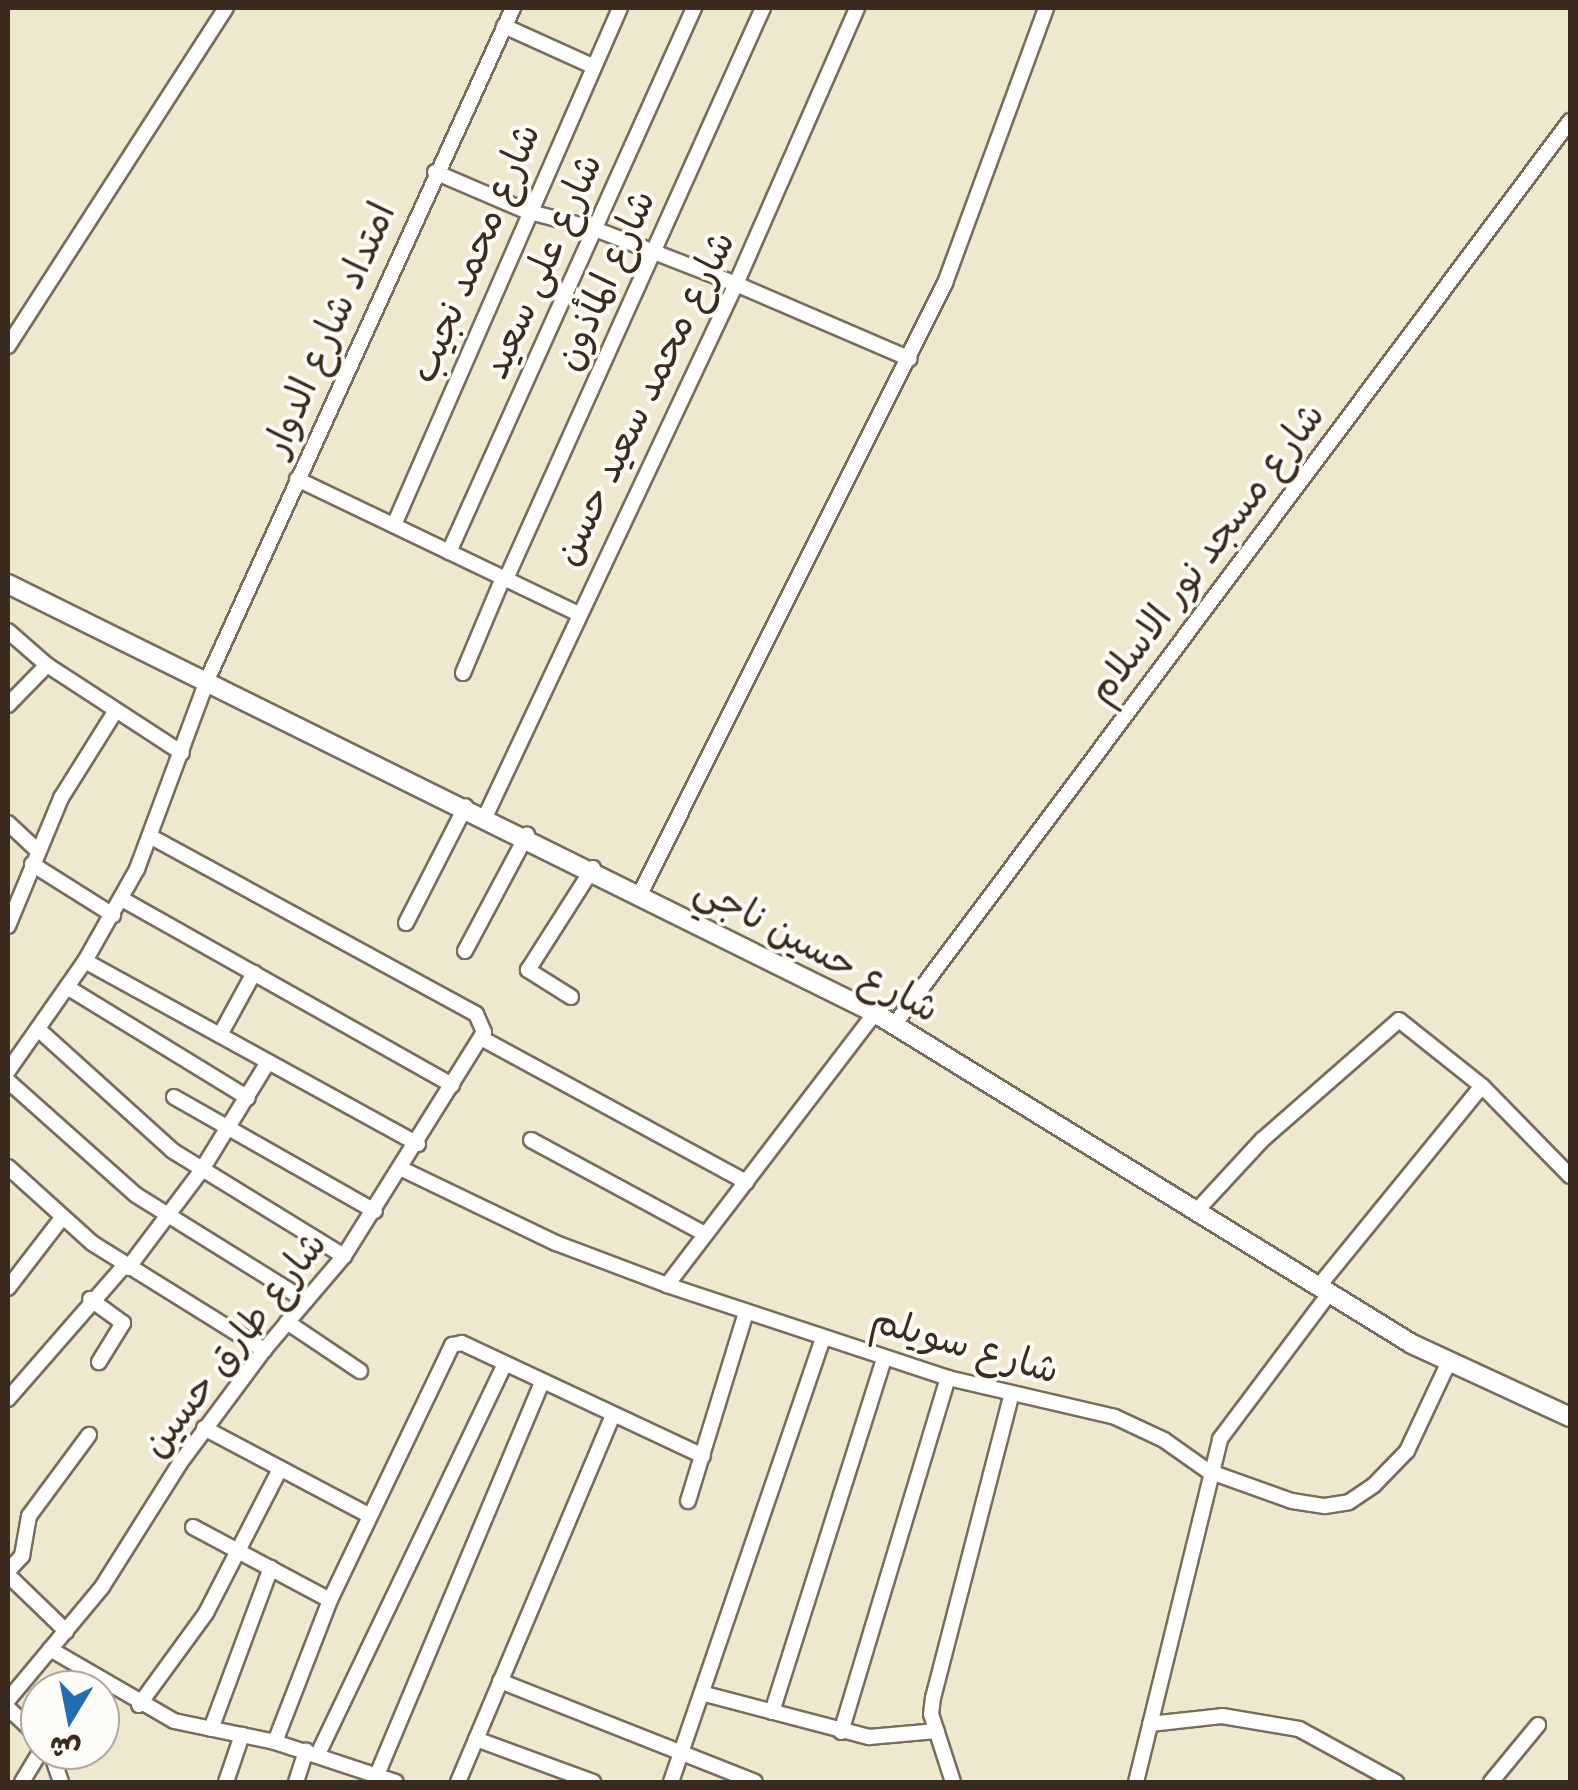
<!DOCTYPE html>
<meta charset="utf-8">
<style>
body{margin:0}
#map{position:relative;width:1578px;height:1790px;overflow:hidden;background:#eee8ce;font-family:Sriracha,"Playpen Sans Arabic",sans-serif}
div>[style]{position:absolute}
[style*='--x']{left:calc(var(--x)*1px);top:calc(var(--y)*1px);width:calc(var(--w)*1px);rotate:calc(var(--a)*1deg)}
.roads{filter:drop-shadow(2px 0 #7a6c5c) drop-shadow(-2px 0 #7a6c5c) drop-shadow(0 2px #7a6c5c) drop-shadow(0 -2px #7a6c5c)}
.minor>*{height:14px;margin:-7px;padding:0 7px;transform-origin:7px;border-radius:7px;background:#fff}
.tertiary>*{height:18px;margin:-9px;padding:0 9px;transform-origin:9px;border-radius:9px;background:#fff}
span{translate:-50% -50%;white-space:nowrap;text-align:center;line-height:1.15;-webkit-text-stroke:8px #fdfcf7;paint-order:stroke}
.street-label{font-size:38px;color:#3b2a1e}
.frame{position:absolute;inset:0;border:10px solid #3b2a1e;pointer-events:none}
.north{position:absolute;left:20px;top:1670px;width:100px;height:100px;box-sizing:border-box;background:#fdfcf7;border:2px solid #afa8a0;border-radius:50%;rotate:190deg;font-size:28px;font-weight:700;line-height:40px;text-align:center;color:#3b2a1e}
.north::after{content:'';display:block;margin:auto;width:35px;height:45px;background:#1f6fb2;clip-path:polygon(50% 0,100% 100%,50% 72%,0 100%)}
</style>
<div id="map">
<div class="roads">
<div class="minor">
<i style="--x:504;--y:26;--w:97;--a:24.4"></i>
<i style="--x:435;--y:172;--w:99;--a:23.2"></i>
<i style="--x:526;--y:211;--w:71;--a:14.6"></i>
<i style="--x:595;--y:229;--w:151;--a:21.3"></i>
<i style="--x:736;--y:284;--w:189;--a:23.3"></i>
<i style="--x:8;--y:346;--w:402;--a:-57.2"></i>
<i style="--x:297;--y:479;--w:310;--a:25.6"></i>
<i style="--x:394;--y:525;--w:564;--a:-66.39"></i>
<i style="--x:449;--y:552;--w:597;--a:-65.75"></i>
<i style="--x:506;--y:579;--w:626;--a:-65.77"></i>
<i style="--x:8;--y:631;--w:52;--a:41.1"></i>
<i style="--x:47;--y:665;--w:161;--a:33.1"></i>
<i style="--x:463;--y:673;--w:103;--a:-67.2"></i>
<i style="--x:8;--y:705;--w:56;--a:-45.7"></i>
<i style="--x:486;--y:815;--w:587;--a:-64.79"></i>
<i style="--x:736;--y:284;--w:301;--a:-66.3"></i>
<i style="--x:8;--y:823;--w:40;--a:43"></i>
<i style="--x:32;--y:864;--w:96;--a:32.2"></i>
<i style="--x:641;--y:892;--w:681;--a:-63.47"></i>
<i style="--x:945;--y:283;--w:293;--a:-69.8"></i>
<i style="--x:122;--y:899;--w:379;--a:29.4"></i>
<i style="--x:406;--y:923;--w:131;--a:-62.9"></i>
<i style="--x:8;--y:926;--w:139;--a:-67.5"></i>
<i style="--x:61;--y:798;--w:102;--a:-57.9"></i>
<i style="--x:465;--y:951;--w:132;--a:-61.9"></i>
<i style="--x:85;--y:961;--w:380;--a:28.8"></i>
<i style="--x:67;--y:987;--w:212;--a:31.5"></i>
<i style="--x:571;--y:997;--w:51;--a:-147.9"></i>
<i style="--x:528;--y:970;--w:121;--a:-57.5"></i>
<i style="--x:894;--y:1025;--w:1129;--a:-53.21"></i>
<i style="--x:38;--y:1029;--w:182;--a:42.1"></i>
<i style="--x:173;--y:1151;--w:201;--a:31.6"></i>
<i style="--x:220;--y:1035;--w:71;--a:-61.3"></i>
<i style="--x:481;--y:1038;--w:302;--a:28.5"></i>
<i style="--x:8;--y:1071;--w:134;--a:-55"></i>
<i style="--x:85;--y:961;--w:106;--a:-60.5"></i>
<i style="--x:137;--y:869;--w:204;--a:-69.6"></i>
<i style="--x:208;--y:678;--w:736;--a:-65.52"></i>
<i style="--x:8;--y:1081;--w:171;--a:41.7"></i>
<i style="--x:136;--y:1195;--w:200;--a:31.9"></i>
<i style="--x:174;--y:1097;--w:231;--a:29.6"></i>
<i style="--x:531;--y:1140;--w:198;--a:28.4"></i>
<i style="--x:8;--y:1167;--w:113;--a:42.1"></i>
<i style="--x:92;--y:1243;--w:203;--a:31.9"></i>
<i style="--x:402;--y:1169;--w:171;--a:25.7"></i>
<i style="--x:556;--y:1243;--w:119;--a:20.7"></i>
<i style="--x:667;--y:1285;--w:296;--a:18.3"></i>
<i style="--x:948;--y:1378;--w:171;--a:13.1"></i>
<i style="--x:1115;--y:1417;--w:54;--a:25.1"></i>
<i style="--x:1164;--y:1440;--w:54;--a:35.2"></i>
<i style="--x:1208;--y:1471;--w:89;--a:19.7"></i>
<i style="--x:1292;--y:1501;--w:33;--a:9"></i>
<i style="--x:1325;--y:1506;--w:24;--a:-9"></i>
<i style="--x:1349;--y:1502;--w:30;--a:-34"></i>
<i style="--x:1374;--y:1485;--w:47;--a:-45.9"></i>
<i style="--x:1407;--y:1451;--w:96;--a:-64.8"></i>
<i style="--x:1199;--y:1208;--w:93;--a:-47.2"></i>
<i style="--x:1262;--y:1140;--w:182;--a:-41.2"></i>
<i style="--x:1399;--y:1020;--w:106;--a:38.5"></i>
<i style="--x:1482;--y:1086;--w:126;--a:45.6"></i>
<i style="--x:128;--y:1268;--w:121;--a:-53"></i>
<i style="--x:201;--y:1171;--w:128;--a:-58.4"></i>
<i style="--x:667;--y:1285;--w:342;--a:-52.6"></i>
<i style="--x:1318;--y:1287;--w:259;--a:-50.8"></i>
<i style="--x:8;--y:1288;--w:88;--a:-52.4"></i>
<i style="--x:90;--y:1299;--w:41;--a:36"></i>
<i style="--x:123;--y:1323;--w:46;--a:121.6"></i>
<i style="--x:287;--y:1322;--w:88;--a:33.9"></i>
<i style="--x:8;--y:1399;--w:178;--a:-48.9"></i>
<i style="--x:204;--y:1428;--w:186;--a:27.9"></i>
<i style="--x:688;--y:1501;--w:198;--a:-72.9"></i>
<i style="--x:193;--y:1527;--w:155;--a:28.1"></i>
<i style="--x:8;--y:1571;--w:21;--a:-47"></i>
<i style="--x:22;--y:1556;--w:41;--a:-80.1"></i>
<i style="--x:29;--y:1516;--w:101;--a:-53.5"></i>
<i style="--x:8;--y:1575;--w:81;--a:44"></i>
<i style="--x:50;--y:1649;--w:143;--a:30.1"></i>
<i style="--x:174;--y:1721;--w:103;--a:11.7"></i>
<i style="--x:275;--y:1742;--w:127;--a:18.3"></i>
<i style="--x:500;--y:1681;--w:274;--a:21.6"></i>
<i style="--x:705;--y:1694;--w:170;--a:14.7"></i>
<i style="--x:869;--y:1737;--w:68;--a:-5"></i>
<i style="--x:8;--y:1700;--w:147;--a:-50.2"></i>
<i style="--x:102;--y:1587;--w:146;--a:-57.8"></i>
<i style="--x:180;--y:1463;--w:141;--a:-53.4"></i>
<i style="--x:264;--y:1350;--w:123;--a:-49.6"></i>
<i style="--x:344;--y:1256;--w:264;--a:-58"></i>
<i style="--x:484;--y:1032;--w:20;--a:-114"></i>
<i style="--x:476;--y:1014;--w:370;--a:-151.4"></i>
<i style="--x:139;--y:1705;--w:114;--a:-53.9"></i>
<i style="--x:206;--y:1613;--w:160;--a:-62.8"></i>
<i style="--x:8;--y:1708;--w:44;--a:43.2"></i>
<i style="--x:772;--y:1712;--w:370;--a:-72.4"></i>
<i style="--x:1150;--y:1724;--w:72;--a:-6.3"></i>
<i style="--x:1222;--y:1716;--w:78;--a:9.6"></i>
<i style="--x:1299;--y:1729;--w:111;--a:28.7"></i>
<i style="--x:211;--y:1729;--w:172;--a:-69.6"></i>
<i style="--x:841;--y:1732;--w:370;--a:-73.2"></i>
<i style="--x:476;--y:1739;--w:125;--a:20.2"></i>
<i style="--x:275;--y:1742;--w:152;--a:-68.8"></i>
<i style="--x:330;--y:1600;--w:283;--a:-64.4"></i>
<i style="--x:452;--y:1345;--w:10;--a:-11"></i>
<i style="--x:462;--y:1343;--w:266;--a:25.1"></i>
<i style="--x:50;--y:1750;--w:34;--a:71"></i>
<i style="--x:318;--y:1754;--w:433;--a:-64.4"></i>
<i style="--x:22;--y:1782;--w:37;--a:-59"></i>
<i style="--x:226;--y:1782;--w:50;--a:-71.2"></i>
<i style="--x:296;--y:1782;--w:33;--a:-72"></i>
<i style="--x:374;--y:1782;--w:434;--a:-67.2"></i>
<i style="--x:458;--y:1782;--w:398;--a:-67.1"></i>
<i style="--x:671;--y:1782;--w:469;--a:-71.1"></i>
<i style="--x:953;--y:1782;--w:71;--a:-107.9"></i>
<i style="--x:931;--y:1714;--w:16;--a:-83"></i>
<i style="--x:933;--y:1698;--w:311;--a:-75.5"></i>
<i style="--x:1136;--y:1782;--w:353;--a:-76.2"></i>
<i style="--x:1220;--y:1439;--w:181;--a:-53.1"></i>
<i style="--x:1491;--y:1782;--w:74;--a:-50.5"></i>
</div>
<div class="tertiary">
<i style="--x:8;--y:584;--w:967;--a:26.33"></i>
<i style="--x:875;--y:1013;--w:631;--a:31.65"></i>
<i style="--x:1412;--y:1344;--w:174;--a:24.8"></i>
</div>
</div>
<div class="street-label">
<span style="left:475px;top:253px;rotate:-67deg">شارع محمد نجيب</span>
<span style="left:542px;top:266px;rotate:-66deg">شارع على سعيد</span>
<span style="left:605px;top:280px;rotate:-66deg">شارع المأذون</span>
<span style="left:329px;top:329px;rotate:-66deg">امتداد شارع الدوار</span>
<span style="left:644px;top:398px;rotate:-64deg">شارع محمد سعيد حسن</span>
<span style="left:1206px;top:553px;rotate:-53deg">شارع مسجد نور الاسلام</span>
<span style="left:817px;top:949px;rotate:28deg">شارع حسين ناجي</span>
<span style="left:234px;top:1344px;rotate:-52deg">شارع طارق حسين</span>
<span style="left:965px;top:1345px;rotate:16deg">شارع سويلم</span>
</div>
<div class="frame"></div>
<div class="north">ش</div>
</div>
